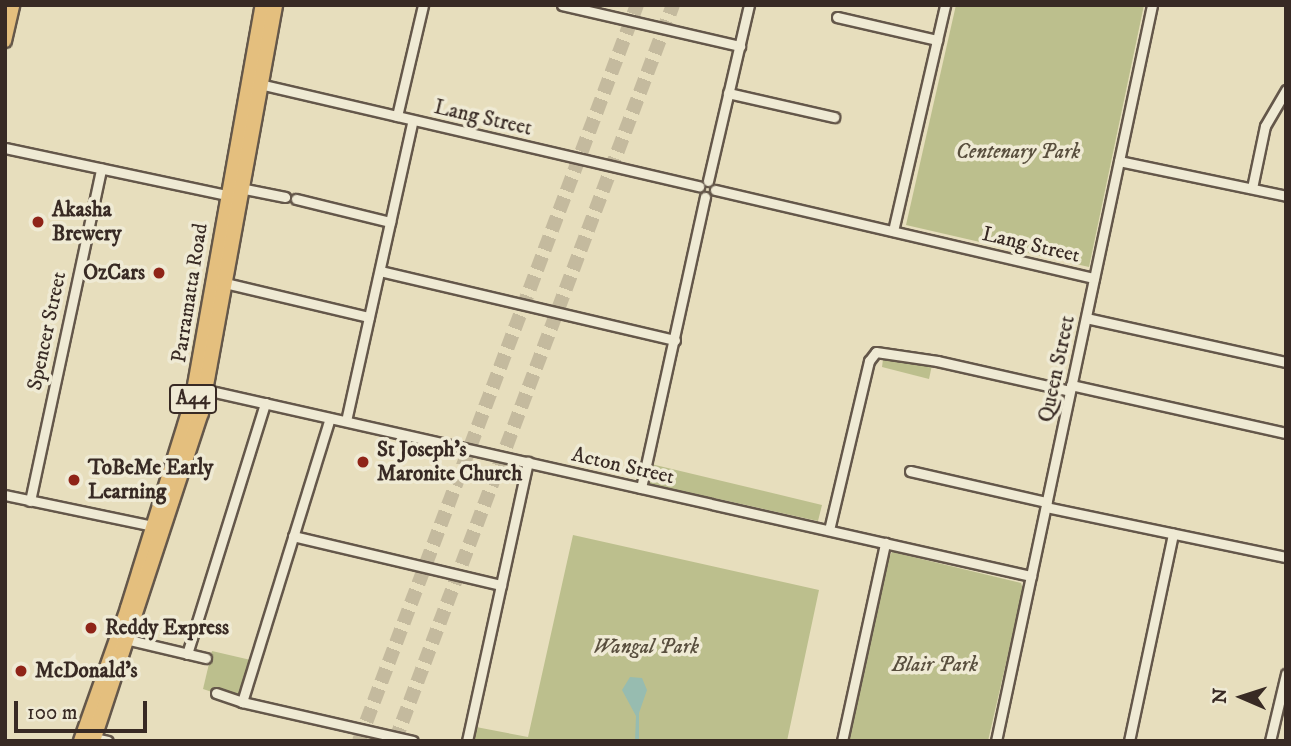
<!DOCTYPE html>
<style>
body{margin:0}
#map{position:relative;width:1291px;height:746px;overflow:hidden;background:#e7debd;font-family:"IM FELL DW Pica",serif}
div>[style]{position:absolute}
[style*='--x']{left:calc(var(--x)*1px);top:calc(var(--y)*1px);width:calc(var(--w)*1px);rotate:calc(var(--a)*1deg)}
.green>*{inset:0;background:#bcbf8d}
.water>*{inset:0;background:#97bcb0}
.highway-tunnel>*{height:14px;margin-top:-7px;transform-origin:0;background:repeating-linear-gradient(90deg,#c4ba9e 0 14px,transparent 0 21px)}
.roads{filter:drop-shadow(2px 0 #64574a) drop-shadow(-2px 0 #64574a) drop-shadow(0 2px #64574a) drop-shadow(0 -2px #64574a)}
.minor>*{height:9px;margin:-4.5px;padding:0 4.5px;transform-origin:4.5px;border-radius:4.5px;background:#efead4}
.major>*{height:12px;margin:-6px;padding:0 6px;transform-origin:6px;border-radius:6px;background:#e4bf7e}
.highway>*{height:14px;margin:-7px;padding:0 7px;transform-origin:7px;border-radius:7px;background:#e4bf7e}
.dots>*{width:19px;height:19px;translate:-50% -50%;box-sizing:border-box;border:4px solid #efead4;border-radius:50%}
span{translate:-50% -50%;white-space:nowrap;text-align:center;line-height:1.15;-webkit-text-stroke:7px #efead4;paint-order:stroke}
.shield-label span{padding:2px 5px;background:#efead4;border:2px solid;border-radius:5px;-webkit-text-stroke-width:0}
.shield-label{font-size:19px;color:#382a24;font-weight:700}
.street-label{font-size:21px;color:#382a24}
.park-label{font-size:21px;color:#594f3e;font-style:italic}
.poi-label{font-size:21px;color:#382a24;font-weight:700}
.left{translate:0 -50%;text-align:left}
.right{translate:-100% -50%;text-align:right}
.frame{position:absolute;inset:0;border:7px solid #382a24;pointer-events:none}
.north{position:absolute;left:1207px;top:662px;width:70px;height:70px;-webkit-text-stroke:5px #efead4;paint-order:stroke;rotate:273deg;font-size:19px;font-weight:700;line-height:28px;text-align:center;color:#382a24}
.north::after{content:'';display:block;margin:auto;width:24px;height:32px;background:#382a24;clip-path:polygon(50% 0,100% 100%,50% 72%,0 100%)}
.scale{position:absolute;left:14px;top:701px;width:133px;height:32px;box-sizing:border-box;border:4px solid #382a24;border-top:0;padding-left:9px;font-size:21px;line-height:24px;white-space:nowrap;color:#382a24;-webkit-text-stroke:5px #efead4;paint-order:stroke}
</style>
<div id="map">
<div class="green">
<i style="clip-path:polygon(956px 5px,1144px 5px,1089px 267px,906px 225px)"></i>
<i style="clip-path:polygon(883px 359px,932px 365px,929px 379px,882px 367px)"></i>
<i style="clip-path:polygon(651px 464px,822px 505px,818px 521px,646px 483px)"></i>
<i style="clip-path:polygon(573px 535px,819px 590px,787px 741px,473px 741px,476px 727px,528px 737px)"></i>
<i style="clip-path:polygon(892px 552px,1021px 583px,1023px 589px,988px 741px,847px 741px,888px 559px)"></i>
<i style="clip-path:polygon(212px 651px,255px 661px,242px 702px,203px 689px)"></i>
</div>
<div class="water">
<i style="clip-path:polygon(630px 677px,642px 678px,647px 690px,639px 713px,639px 741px,635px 741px,636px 716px,622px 690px)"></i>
</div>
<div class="highway-tunnel">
<i style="--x:359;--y:741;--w:787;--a:-69.31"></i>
<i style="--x:395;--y:741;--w:787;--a:-69.31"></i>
</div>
<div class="roads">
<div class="minor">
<i style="--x:562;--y:5;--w:183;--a:13"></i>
<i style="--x:837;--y:17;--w:103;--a:13"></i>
<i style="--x:259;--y:84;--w:452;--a:13.1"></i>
<i style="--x:728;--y:93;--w:109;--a:12.8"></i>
<i style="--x:397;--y:116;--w:114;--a:-76.8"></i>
<i style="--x:5;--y:148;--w:227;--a:12"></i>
<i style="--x:1119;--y:161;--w:171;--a:11.8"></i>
<i style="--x:708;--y:181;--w:181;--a:-76.9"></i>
<i style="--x:240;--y:188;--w:46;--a:11.3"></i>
<i style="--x:1252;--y:188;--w:63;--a:-78.2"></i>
<i style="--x:1265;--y:126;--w:42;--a:-59.7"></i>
<i style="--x:715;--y:190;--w:389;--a:13.1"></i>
<i style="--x:296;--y:199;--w:97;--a:13.7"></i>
<i style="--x:893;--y:231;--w:232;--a:-77"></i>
<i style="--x:380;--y:271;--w:303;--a:13.2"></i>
<i style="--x:225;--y:283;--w:148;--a:13.3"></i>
<i style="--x:1086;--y:318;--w:205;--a:12.4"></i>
<i style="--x:1071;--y:385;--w:220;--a:12.6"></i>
<i style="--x:206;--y:390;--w:846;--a:12.71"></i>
<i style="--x:346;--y:421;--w:308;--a:-77.5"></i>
<i style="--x:910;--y:471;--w:140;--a:12.8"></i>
<i style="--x:641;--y:488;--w:298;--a:-77.6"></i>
<i style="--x:5;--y:495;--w:151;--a:11.8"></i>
<i style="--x:30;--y:501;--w:340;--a:-77.9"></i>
<i style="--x:1046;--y:507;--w:245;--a:11.8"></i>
<i style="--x:829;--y:530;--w:174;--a:-76.7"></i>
<i style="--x:869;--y:361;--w:11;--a:-52"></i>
<i style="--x:876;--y:352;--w:62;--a:8.4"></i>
<i style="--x:937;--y:361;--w:136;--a:12.7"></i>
<i style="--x:293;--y:536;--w:214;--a:13.3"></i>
<i style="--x:129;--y:640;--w:79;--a:13.2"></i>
<i style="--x:187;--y:654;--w:263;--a:-72.7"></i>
<i style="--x:216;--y:693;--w:28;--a:19"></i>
<i style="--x:242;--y:702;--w:175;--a:12.8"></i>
<i style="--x:242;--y:702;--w:297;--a:-72.8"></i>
<i style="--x:94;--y:738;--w:14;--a:12"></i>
<i style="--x:467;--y:741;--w:286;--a:-77.7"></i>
<i style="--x:842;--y:741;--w:203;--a:-77.7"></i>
<i style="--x:996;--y:741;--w:752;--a:-78.03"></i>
<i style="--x:1129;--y:741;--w:212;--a:-78"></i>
<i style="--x:1270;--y:741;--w:69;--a:-76.6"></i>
</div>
<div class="major">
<i style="--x:5;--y:41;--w:37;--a:-77"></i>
</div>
<div class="highway">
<i style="--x:81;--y:741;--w:141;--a:-70.5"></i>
<i style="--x:128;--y:608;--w:216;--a:-72.7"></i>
<i style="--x:192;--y:402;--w:403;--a:-79.9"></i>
<i style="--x:93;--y:741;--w:345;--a:-71.8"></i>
<i style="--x:201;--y:413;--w:415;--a:-79.7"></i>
</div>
</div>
<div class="dots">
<i style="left:38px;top:222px;background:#8f2418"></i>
<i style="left:159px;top:273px;background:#8f2418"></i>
<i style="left:363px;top:462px;background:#8f2418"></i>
<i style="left:74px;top:480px;background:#8f2418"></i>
<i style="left:91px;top:628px;background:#8f2418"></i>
<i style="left:21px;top:671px;background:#8f2418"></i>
</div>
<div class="shield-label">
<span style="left:193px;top:399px">A44</span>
</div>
<div class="street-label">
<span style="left:483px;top:118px;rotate:13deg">Lang Street</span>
<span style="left:1031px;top:245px;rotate:13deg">Lang Street</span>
<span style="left:190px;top:293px;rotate:-81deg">Parramatta Road</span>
<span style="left:47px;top:331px;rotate:-78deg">Spencer Street</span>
<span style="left:1057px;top:369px;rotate:-78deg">Queen Street</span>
<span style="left:623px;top:466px;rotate:13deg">Acton Street</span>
</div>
<div class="park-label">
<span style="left:1018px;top:152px">Centenary Park</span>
<span style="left:646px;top:647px">Wangal Park</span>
<span style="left:935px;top:665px">Blair Park</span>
</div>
<div class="poi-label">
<span class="left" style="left:52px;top:222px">Akasha<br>Brewery</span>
<span class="right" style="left:145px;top:273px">OzCars</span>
<span class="left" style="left:377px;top:462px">St Joseph's<br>Maronite Church</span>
<span class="left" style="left:88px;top:480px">ToBeMe Early<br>Learning</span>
<span class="left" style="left:105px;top:628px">Reddy Express</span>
<span class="left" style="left:35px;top:671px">McDonald's</span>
</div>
<div class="frame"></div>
<div class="north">N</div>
<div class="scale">100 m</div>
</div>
